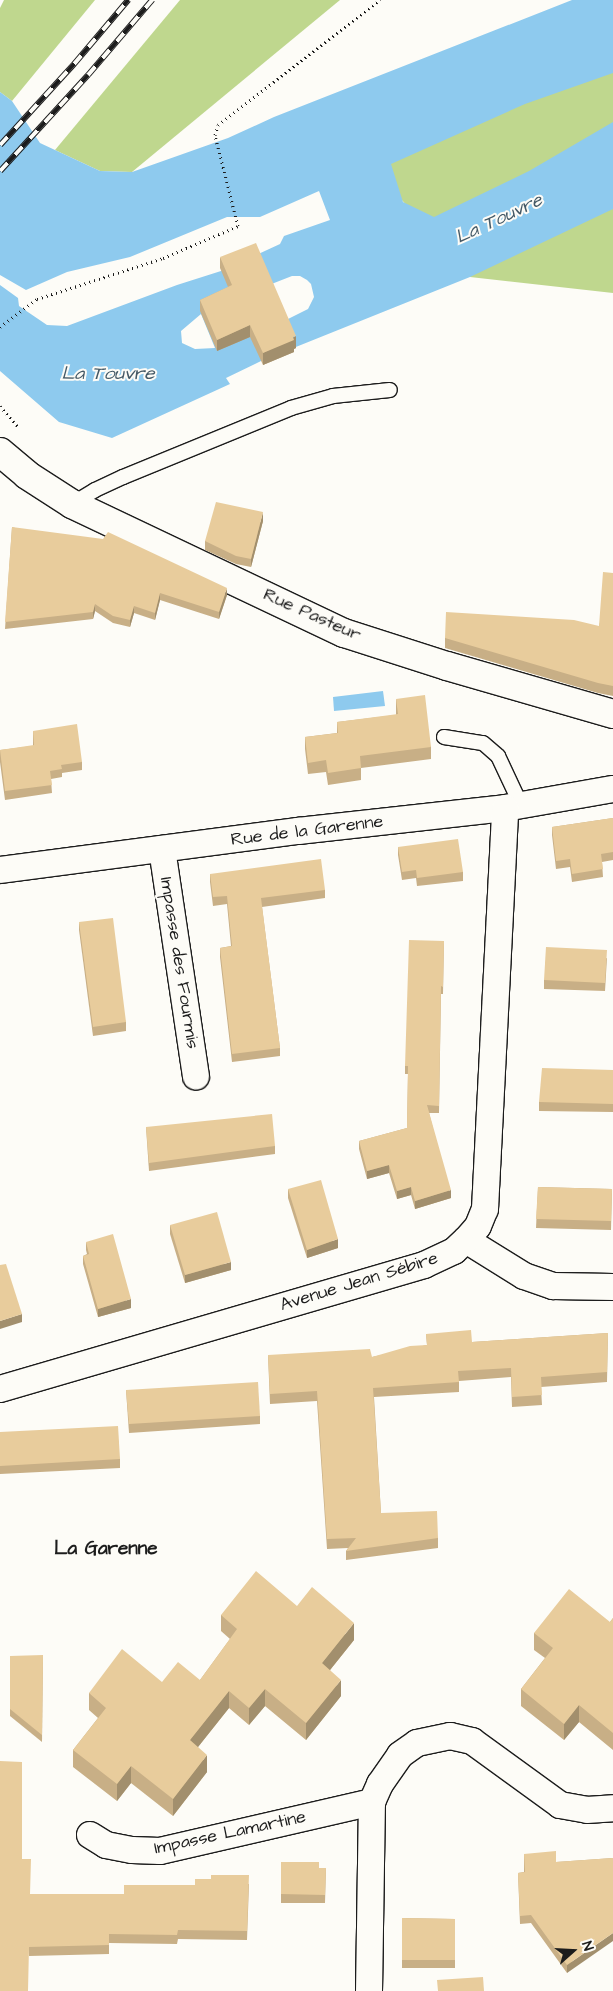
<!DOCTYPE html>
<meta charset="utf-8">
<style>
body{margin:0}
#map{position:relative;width:613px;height:1991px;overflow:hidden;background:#fdfcf7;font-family:"Architects Daughter",sans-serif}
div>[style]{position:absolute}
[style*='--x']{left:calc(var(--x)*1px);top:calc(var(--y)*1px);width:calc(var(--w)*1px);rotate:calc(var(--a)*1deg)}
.green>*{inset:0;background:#bfd78e}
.water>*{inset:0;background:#8ecaee}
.path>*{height:3px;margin-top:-1.5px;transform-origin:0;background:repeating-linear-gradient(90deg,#1c1c1c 0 1px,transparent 0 5px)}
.roads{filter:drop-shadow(1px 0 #1c1c1c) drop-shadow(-1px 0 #1c1c1c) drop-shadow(0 1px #1c1c1c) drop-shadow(0 -1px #1c1c1c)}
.lane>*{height:14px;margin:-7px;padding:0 7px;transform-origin:7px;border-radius:7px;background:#fdfcf7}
.street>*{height:26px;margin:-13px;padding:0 13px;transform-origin:13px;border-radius:13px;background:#fdfcf7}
.secondary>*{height:28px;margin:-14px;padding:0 14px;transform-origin:14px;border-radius:14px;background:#fdfcf7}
.rail>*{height:5.5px;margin-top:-2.75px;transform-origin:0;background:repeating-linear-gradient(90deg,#fdfcf7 0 11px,#1c1c1c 0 22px);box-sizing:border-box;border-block:1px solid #1c1c1c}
.wall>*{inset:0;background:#c8af86}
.shaded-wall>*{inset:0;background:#a28f6d}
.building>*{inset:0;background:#e8cc9c}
span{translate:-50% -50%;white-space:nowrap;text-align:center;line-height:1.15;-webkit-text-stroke:4px #fdfcf7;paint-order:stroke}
.street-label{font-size:18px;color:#1c1c1c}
.water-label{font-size:19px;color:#445966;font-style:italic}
.neighbourhood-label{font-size:19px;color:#1c1c1c;font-weight:700}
.north{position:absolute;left:548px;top:1926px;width:50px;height:50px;-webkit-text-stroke:4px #fdfcf7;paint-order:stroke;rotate:71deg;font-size:14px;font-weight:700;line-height:20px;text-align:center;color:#1c1c1c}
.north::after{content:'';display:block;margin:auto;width:18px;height:22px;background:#1c1c1c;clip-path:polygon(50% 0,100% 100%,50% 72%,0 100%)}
</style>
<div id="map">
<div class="green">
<i style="clip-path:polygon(4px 0,95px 0,12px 101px,0 92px,0 8px)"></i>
<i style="clip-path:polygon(180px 0,340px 0,132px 172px,100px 171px,55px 150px)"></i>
<i style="clip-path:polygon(613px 26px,613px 293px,470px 277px,354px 146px)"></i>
</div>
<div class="water">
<i style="clip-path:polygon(evenodd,572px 0,613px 0,613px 73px,525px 104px,391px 164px,403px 202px,434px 217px,529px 171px,613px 122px,613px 209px,470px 277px,261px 361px,226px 378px,230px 384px,112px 438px,59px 422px,0 371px,0 285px,18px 298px,19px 306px,47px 325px,67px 326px,177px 285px,221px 271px,280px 244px,284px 236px,330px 220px,319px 191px,260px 217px,227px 217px,130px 257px,67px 272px,26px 290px,0 275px,0 92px,12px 101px,40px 143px,100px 171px,132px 172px,228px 138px,274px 117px,572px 0,292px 276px,300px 276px,307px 280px,311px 284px,314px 297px,308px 309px,284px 321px,269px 285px,292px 276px,572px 0,201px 314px,215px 348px,195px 349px,182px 343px,181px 331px,201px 314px)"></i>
<i style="clip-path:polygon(383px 691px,385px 706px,334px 711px,333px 697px)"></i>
</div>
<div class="path">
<i style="--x:0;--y:327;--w:46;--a:-37.1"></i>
<i style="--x:37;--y:299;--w:133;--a:-18"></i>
<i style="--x:163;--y:258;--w:82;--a:-23.1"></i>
<i style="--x:238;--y:226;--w:94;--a:-104.2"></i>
<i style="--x:215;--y:135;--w:10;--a:-73"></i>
<i style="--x:218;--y:125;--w:205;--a:-37.7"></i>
<i style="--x:0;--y:406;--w:28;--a:49"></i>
</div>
<div class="roads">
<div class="lane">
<i style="--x:72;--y:504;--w:27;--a:-31"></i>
<i style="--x:95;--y:490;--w:31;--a:-25"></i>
<i style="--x:123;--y:477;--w:182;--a:-22.3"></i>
<i style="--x:291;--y:408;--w:44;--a:-15.9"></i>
<i style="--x:333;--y:396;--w:57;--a:-6"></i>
<i style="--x:444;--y:737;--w:39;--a:9"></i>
<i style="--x:483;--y:743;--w:20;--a:41"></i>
<i style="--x:498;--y:756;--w:54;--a:64.9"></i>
</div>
<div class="street">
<i style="--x:162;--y:849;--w:230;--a:81.5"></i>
<i style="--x:0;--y:870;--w:301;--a:-7.5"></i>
<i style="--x:298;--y:831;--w:208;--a:-6.3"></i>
<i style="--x:505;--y:808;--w:110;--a:-10"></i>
<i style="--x:466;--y:1240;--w:68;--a:31.8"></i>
<i style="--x:524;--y:1276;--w:31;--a:19"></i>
<i style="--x:553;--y:1286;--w:60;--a:1"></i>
<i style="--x:0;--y:1389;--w:442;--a:-16.3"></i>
<i style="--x:424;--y:1265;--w:33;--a:-25"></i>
<i style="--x:454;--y:1251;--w:16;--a:-43"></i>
<i style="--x:466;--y:1240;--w:18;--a:-49"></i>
<i style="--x:478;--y:1226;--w:18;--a:-68"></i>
<i style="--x:485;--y:1209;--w:401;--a:-87.1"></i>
<i style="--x:90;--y:1835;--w:19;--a:32"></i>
<i style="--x:106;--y:1845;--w:26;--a:11"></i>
<i style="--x:132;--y:1850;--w:28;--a:2"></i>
<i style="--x:160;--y:1851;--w:218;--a:-13"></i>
<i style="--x:369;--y:1991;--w:189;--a:-89.1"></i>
<i style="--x:372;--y:1802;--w:20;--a:-66"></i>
<i style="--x:380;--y:1784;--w:35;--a:-55"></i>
<i style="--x:400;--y:1755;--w:21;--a:-35"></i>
<i style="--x:417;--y:1743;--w:34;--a:-12"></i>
<i style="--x:450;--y:1736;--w:23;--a:13"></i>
<i style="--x:472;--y:1741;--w:109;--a:36"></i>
<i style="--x:560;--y:1805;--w:27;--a:10"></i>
<i style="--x:587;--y:1810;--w:26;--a:-4"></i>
</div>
<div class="secondary">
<i style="--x:0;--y:452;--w:35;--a:40"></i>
<i style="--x:27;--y:475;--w:54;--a:32.8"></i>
<i style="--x:72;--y:504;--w:301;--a:25.4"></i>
<i style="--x:344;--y:633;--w:108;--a:17.8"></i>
<i style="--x:447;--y:666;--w:173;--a:16.1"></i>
</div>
</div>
<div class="rail">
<i style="--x:0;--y:145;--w:110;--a:-47.6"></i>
<i style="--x:74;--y:64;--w:84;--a:-49.8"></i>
<i style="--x:0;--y:171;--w:130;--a:-47.5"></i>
<i style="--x:88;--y:75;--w:99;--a:-49.5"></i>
</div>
<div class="wall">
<i style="clip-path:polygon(220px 257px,296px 348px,294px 349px,294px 352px,263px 365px,250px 337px,217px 351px,200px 311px,200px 300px,228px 287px,220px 268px)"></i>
<i style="clip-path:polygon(263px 521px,251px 567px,236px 564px,205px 550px,205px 541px)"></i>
<i style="clip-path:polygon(12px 527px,227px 595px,219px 619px,160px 600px,155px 620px,134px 613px,130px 627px,113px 623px,95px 611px,93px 619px,5px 629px)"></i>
<i style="clip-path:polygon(613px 573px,613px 696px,598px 693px,445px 648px,445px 638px,599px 626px)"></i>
<i style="clip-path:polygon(396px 699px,431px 747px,431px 759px,361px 768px,361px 780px,328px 785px,326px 772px,308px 774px,305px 749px,305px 737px,337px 733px,337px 722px,396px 715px)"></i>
<i style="clip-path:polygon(33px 731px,82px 762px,82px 770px,62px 773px,62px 777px,51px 779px,52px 793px,5px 800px,0 762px,0 750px,33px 746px)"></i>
<i style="clip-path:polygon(613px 818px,613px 860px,602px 862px,603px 877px,572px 882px,570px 867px,556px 869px,552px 835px,552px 827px)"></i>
<i style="clip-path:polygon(398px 847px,463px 872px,463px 881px,417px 886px,416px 878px,402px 880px,398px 855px)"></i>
<i style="clip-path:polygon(210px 874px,325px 890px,325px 898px,262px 907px,280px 1048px,280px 1056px,232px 1062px,220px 957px,220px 948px,231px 946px,227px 904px,213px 906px,210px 882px)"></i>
<i style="clip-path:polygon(79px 922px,126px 1022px,126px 1031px,93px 1036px,79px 930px)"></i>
<i style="clip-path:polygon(444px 941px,443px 994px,441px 994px,439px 1113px,429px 1113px,451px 1198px,415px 1209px,411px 1195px,397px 1199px,389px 1173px,367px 1179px,359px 1149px,359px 1141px,407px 1128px,408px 1074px,405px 1074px,405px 1066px)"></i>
<i style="clip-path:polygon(607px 958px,605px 991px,544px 989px,544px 980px)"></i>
<i style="clip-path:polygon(613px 1070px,613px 1112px,539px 1111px,539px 1102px)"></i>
<i style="clip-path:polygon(146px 1127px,275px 1146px,275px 1154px,149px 1171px)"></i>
<i style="clip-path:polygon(538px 1187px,612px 1189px,611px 1230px,536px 1228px)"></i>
<i style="clip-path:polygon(288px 1189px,338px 1248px,307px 1258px,288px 1198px)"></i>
<i style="clip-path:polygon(170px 1225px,231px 1270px,185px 1283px,170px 1234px)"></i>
<i style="clip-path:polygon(86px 1242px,131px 1308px,98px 1317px,83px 1264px,83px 1256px,87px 1254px,86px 1250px)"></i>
<i style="clip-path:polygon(608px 1333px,607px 1382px,541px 1387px,542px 1405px,512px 1407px,511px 1377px,459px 1381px,459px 1392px,374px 1397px,381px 1513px,438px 1538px,438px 1548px,346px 1560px,346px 1551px,348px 1548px,327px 1549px,317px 1401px,270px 1404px,268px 1355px,372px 1357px,427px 1345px,426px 1334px,472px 1342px)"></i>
<i style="clip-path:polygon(126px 1390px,260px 1416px,260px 1424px,129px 1433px)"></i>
<i style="clip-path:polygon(0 1432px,120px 1459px,120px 1468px,0 1474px)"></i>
<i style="clip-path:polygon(297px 1606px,354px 1640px,330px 1670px,341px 1696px,306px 1740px,265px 1706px,249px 1725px,229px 1708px,198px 1747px,207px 1772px,173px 1816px,131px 1783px,117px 1801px,73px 1767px,73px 1750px,98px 1718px,89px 1710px,89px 1693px,162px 1682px,200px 1680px,230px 1639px,221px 1631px,221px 1615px)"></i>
<i style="clip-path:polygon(613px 1618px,613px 1750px,579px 1722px,564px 1740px,521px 1706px,521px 1689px,545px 1658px,534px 1650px,534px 1633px,610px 1622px)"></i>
<i style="clip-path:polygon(43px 1655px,42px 1742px,10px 1716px,10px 1709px)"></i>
<i style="clip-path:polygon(524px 1854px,556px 1862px,613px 1858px,567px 1973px,531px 1923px,520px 1924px,518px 1873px,524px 1872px)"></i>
<i style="clip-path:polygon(22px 1859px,30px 1894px,124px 1894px,195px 1885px,249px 1884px,247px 1940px,178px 1939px,177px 1944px,109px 1943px,109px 1954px,29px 1956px)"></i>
<i style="clip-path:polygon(281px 1862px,319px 1868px,326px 1868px,325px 1903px,281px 1903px)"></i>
<i style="clip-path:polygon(402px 1918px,455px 1919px,455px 1968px,402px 1968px)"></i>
</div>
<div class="shaded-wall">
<i style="clip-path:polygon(250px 325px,250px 337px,217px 351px,217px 340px)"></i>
<i style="clip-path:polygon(296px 336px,296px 348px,294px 349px,294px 352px,263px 365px,263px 353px)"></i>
<i style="clip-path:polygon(263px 512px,263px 521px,251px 567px,251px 559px)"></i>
<i style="clip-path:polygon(227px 588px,227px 595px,219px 619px,219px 612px)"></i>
<i style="clip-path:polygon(160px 593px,160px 600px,155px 620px,155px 613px)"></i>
<i style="clip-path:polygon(95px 604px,95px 611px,93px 619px,93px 612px)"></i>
<i style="clip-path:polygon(134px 606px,134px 613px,130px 627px,130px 620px)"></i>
<i style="clip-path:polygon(389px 1165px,389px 1173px,367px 1179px,367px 1171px)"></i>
<i style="clip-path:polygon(411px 1187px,411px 1195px,397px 1199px,397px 1191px)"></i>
<i style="clip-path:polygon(451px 1190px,451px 1198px,415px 1209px,415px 1201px)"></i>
<i style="clip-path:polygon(338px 1239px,338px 1248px,307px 1258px,307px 1250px)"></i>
<i style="clip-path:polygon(231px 1262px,231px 1270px,185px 1283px,185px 1275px)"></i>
<i style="clip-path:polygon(131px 1299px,131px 1308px,98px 1317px,98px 1309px)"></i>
<i style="clip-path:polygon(22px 1314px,22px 1322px,0 1329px,0 1321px)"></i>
<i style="clip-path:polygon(354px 1623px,354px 1640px,322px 1680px,322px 1663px)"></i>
<i style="clip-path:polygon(341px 1680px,341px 1696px,306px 1740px,306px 1723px)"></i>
<i style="clip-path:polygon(265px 1689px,265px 1706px,249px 1725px,249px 1708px)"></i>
<i style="clip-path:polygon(229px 1691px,229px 1708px,190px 1757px,190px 1740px)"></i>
<i style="clip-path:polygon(579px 1705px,579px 1722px,564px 1740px,564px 1724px)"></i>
<i style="clip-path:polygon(207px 1755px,207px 1772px,173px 1816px,173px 1799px)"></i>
<i style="clip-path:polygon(131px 1766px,131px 1783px,117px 1801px,117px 1784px)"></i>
<i style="clip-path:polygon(613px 1933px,613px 1941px,567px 1973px,567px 1965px)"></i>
</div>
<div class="building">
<i style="clip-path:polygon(256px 243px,296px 336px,293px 337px,294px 340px,263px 353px,250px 325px,217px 340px,200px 300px,232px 285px,220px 257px)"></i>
<i style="clip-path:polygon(216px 502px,263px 512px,251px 559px,236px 556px,205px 541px)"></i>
<i style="clip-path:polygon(12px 527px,103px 539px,108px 532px,227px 588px,219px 612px,160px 593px,155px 613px,134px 606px,130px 620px,113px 616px,95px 604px,93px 612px,5px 622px)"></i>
<i style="clip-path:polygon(603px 572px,613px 573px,613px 686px,598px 683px,445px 638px,446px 612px,574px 620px,599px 626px)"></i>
<i style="clip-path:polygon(425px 695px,431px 747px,360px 756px,361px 768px,328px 773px,326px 760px,308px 763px,305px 737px,338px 733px,337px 722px,398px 714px,396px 699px)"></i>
<i style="clip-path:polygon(77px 724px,82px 762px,61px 765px,62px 769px,50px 771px,52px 785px,5px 791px,0 750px,34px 745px,33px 731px)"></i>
<i style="clip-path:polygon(613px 818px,613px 852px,601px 854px,603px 869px,572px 874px,570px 859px,556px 861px,552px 827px)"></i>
<i style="clip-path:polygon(458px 839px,463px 872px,417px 878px,416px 870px,402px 872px,398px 847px)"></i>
<i style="clip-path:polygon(321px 859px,325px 890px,261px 898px,280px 1048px,232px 1054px,220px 948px,232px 946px,227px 896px,213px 897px,210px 874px)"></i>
<i style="clip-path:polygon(113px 918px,126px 1022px,93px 1027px,79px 922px)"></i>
<i style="clip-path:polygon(409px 940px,444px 941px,443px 987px,441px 986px,439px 1106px,427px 1105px,451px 1190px,415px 1201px,411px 1187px,397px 1191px,389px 1165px,367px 1171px,359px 1141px,407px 1128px,408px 1066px,405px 1066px)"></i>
<i style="clip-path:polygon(546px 947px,607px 950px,605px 983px,544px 980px)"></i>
<i style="clip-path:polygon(542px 1068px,613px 1070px,613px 1104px,539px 1102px)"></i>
<i style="clip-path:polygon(272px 1114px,275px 1146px,149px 1163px,146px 1127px)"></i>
<i style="clip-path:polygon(321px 1180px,338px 1239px,307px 1250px,288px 1189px)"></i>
<i style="clip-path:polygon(538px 1187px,612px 1189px,611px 1221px,536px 1219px)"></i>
<i style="clip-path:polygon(217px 1212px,231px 1262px,185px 1275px,170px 1225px)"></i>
<i style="clip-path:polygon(113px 1234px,131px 1299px,98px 1309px,83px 1256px,89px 1254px,86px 1242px)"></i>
<i style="clip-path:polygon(6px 1264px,22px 1314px,0 1321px,0 1265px)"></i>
<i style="clip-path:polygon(471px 1330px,472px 1342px,608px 1333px,607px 1372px,541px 1377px,542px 1395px,512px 1397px,511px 1368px,458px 1371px,459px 1382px,373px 1388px,381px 1513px,437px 1511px,438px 1538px,346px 1551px,356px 1538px,327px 1539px,317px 1391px,270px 1394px,268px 1355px,370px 1349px,372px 1357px,410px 1346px,427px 1345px,426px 1334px)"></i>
<i style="clip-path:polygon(258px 1382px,260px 1416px,129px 1424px,126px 1390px)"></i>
<i style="clip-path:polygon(118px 1426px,120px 1459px,0 1466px,0 1432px)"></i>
<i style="clip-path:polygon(256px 1571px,297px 1606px,312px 1587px,354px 1623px,322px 1663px,341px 1680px,306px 1723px,265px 1689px,249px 1708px,229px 1691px,190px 1740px,207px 1755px,173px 1799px,131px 1766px,117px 1784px,73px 1750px,106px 1708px,89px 1693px,122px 1649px,162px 1682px,178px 1662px,200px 1680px,237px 1629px,221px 1615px)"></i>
<i style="clip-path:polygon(569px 1589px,610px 1622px,613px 1618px,613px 1733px,579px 1705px,564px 1724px,521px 1689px,553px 1648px,534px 1633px)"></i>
<i style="clip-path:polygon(43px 1655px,42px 1735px,10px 1709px,10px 1656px)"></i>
<i style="clip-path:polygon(0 1761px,22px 1762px,22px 1859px,31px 1859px,30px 1894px,124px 1894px,124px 1885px,195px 1885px,195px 1879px,211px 1879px,211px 1875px,249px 1875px,247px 1931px,178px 1930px,177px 1935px,109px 1934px,109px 1945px,29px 1947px,28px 1991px,0 1991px)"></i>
<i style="clip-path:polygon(556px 1851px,556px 1862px,613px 1858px,613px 1933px,567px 1965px,531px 1915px,520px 1916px,518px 1873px,525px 1872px,524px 1854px)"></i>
<i style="clip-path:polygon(281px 1862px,319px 1862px,319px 1868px,326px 1868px,325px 1895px,281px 1894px)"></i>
<i style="clip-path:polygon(402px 1918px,455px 1919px,455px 1960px,402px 1960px)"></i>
<i style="clip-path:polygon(483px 1977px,484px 1991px,438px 1991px,437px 1980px)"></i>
</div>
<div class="street-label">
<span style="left:312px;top:615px;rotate:24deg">Rue Pasteur</span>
<span style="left:307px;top:831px;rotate:-7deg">Rue de la Garenne</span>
<span style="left:179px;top:963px;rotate:81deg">Impasse des Fourmis</span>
<span style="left:359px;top:1282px;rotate:-17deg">Avenue Jean Sébire</span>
<span style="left:230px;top:1833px;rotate:-12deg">Impasse Lamartine</span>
</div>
<div class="water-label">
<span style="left:499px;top:219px;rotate:-25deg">La Touvre</span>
<span style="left:108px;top:374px">La Touvre</span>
</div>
<div class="neighbourhood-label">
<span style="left:106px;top:1549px">La Garenne</span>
</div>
<div class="north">N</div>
</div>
